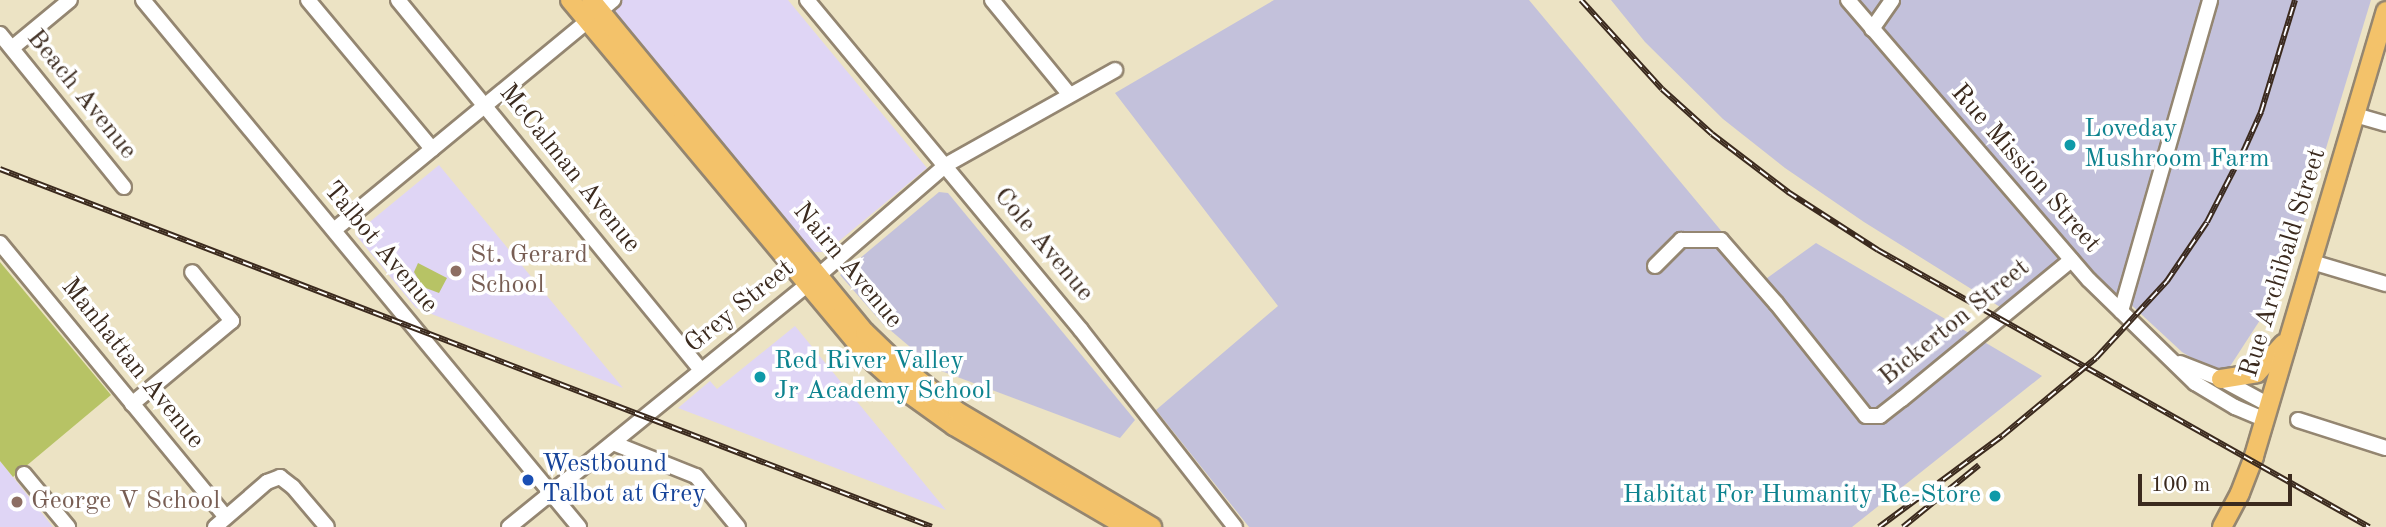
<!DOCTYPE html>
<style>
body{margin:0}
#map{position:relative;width:2386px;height:527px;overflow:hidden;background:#ece3c4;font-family:"Old Standard TT",serif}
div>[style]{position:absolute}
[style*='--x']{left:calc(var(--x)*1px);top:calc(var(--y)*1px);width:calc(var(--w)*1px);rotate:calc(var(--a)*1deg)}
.built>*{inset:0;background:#dfd5f5}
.industrial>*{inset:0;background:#c3c1db}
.green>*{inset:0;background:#b7c365}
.roads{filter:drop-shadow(2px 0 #948671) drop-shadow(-2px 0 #948671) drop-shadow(0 2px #948671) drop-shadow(0 -2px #948671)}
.minor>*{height:14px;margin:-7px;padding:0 7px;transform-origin:7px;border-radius:7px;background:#fff}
.major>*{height:18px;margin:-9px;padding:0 9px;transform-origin:9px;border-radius:9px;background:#f3c26a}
.rail>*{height:6px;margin-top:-3px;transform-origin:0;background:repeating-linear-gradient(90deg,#fff 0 10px,#3b2a1e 0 20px);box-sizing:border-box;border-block:2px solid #3b2a1e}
.dots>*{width:19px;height:19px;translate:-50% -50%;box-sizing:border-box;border:4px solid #fff;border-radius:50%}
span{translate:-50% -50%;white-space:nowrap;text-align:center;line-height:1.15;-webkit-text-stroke:7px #fff;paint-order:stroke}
.street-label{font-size:26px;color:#3b2a1e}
.culture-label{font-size:26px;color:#0d838f}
.left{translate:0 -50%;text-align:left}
.right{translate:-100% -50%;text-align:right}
.education-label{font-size:26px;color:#785e54}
.transit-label{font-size:26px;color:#164399}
.scale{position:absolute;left:2138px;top:474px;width:154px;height:32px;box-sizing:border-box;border:4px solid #3b2a1e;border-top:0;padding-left:9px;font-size:21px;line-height:24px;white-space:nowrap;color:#3b2a1e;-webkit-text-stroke:5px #fff;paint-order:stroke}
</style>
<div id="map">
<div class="built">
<i style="clip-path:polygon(604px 0,788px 0,927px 168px,826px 252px,812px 252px)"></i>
<i style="clip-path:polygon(439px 165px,623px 388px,416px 308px,355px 234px)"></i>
<i style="clip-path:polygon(795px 326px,946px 510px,678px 408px,710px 381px,717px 389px)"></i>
<i style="clip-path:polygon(0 461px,13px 477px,53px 527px,0 527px)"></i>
</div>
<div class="industrial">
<i style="clip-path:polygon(1274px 0,1529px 0,1763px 281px,1816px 243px,2042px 376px,1852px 527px,1249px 527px,1156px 410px,1278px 306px,1115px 93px)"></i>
<i style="clip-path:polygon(1611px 0,2210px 0,2121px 311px,2071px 257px,2005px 310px,1864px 222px,1785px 168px,1723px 119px,1645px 42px)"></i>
<i style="clip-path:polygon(2219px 0,2371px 0,2286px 280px,2227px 371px,2207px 367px,2182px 352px,2128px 302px)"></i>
<i style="clip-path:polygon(939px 192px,948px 193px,1135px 420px,1120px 438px,936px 369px,883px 324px,840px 275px)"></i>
</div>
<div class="green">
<i style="clip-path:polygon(0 262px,111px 395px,13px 477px,0 461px)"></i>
<i style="clip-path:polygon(418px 263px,447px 278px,439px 293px,423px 287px,414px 272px)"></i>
</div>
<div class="roads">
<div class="minor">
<i style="--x:143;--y:0;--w:684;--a:50.4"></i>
<i style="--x:308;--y:0;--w:194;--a:50.2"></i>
<i style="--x:398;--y:0;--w:478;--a:50.7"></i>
<i style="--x:807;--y:0;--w:429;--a:50.3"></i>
<i style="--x:1081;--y:330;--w:250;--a:52"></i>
<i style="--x:992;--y:0;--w:122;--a:50.7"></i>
<i style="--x:1848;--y:0;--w:369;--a:49.3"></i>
<i style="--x:2089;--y:280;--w:148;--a:44.2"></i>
<i style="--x:2195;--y:383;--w:47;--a:31"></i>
<i style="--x:2235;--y:407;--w:33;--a:23"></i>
<i style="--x:1872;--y:29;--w:35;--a:-55"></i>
<i style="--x:0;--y:34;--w:197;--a:51"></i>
<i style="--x:12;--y:48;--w:75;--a:-39.6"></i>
<i style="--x:2355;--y:115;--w:32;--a:16"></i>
<i style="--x:334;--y:230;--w:362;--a:-39.5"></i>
<i style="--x:0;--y:243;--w:355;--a:50.5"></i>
<i style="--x:2312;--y:262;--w:77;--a:16.6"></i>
<i style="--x:1655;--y:266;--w:37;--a:-45"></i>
<i style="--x:1681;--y:240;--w:40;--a:0"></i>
<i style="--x:1721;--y:240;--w:84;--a:48.9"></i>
<i style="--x:1776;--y:303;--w:144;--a:51.5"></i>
<i style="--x:1866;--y:416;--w:14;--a:0"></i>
<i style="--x:1880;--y:416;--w:28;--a:-38"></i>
<i style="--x:1902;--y:399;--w:219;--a:-39.4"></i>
<i style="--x:2121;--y:311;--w:323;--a:-74"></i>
<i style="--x:2180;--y:363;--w:44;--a:21.3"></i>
<i style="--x:2221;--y:379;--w:55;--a:28.4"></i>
<i style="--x:132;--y:404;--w:130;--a:-39.7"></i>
<i style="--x:232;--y:321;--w:63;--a:-129.2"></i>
<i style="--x:2298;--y:420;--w:92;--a:17.7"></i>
<i style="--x:613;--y:443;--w:89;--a:21.7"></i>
<i style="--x:696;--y:476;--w:66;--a:50.5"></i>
<i style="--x:24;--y:474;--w:69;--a:50.3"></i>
<i style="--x:215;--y:527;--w:69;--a:-40.9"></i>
<i style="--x:267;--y:482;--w:14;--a:-21"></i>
<i style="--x:280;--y:477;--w:16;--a:38"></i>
<i style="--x:293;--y:487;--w:52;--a:49.6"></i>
<i style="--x:509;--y:527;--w:400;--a:-39.1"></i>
<i style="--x:819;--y:275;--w:168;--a:-40.9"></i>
<i style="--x:946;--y:165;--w:194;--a:-29.3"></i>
</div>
<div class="major">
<i style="--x:570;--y:0;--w:466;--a:50.1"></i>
<i style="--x:869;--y:358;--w:52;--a:41.9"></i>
<i style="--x:908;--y:393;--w:57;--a:35.7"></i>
<i style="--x:954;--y:426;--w:200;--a:30.3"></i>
<i style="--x:591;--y:0;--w:430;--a:50.5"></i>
<i style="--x:865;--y:332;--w:40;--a:44"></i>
<i style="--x:894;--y:360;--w:81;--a:39"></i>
<i style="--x:957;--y:411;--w:227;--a:30.7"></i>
<i style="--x:2221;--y:379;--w:36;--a:-9"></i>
<i style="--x:2257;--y:373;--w:39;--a:-48"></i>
<i style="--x:2222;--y:527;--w:38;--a:-62"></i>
<i style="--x:2240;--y:493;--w:40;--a:-69"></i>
<i style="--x:2254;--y:456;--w:464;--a:-73.5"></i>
</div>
</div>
<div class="rail">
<i style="--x:1581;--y:0;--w:120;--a:47.7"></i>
<i style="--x:1662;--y:89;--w:67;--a:42"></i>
<i style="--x:1712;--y:134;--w:96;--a:37.3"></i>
<i style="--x:1788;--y:192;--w:107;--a:32.8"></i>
<i style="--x:1878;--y:250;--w:564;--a:29.43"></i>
<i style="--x:0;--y:169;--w:998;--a:21.01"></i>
<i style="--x:1879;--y:527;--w:153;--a:-36.5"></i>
<i style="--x:2002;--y:436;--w:122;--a:-39.7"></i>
<i style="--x:2096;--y:358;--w:105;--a:-47.3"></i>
<i style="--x:2167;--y:281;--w:71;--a:-55.9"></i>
<i style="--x:2207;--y:222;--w:81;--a:-62.8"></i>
<i style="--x:2244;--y:150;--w:42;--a:-65.9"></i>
<i style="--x:2261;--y:112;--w:117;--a:-73.1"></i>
<i style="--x:1903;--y:527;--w:98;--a:-39.2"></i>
</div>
<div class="dots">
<i style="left:2070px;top:145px;background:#0f9aa8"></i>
<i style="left:456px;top:271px;background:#8d6e63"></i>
<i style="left:760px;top:377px;background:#0f9aa8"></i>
<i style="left:528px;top:480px;background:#1a4fb4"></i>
<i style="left:1995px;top:496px;background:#0f9aa8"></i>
<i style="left:17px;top:502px;background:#8d6e63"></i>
</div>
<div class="street-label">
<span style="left:81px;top:95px;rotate:51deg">Beach Avenue</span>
<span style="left:569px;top:169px;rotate:51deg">McCalman Avenue</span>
<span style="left:2025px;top:169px;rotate:49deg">Rue Mission Street</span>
<span style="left:1043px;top:245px;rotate:50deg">Cole Avenue</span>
<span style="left:380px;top:248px;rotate:50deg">Talbot Avenue</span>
<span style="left:2284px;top:263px;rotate:-73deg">Rue Archibald Street</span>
<span style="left:847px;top:266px;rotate:50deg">Nairn Avenue</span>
<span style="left:740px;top:307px;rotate:-39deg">Grey Street</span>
<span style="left:1955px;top:323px;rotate:-39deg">Bickerton Street</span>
<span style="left:132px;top:364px;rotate:51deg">Manhattan Avenue</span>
</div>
<div class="culture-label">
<span class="left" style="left:2084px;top:145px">Loveday<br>Mushroom Farm</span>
<span class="left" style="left:774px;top:377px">Red River Valley<br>Jr Academy School</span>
<span class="right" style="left:1981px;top:496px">Habitat For Humanity Re-Store</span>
</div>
<div class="education-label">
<span class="left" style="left:470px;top:271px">St. Gerard<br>School</span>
<span class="left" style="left:31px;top:502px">George V School</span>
</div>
<div class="transit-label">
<span class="left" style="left:542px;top:480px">Westbound<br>Talbot at Grey</span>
</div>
<div class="scale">100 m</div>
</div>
